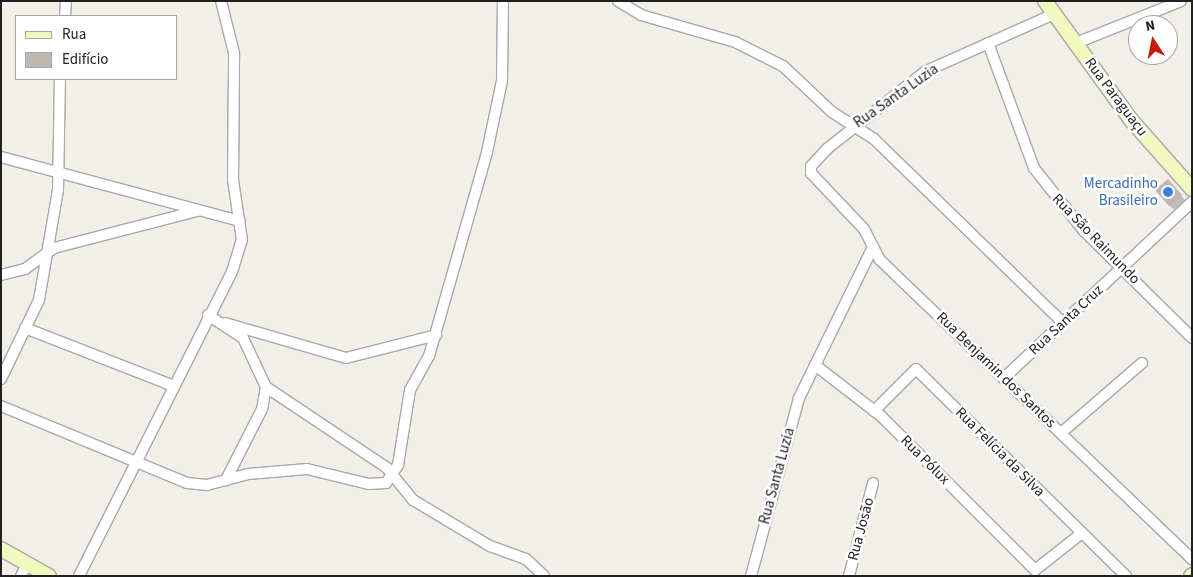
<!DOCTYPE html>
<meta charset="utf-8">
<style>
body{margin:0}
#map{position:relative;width:1193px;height:577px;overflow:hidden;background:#f1efe8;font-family:"Source Sans 3",sans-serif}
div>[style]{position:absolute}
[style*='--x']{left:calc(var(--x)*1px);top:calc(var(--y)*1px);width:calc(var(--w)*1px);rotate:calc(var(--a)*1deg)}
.shadow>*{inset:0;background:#0003}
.building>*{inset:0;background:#beb8b1}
.roads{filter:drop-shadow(1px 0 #a8a8a8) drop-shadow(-1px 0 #a8a8a8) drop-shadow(0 1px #a8a8a8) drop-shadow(0 -1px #a8a8a8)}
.street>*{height:10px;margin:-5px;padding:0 5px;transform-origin:5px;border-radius:5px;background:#fff}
.secondary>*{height:14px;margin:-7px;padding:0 7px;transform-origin:7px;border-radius:7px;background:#f1f9be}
.dots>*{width:14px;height:14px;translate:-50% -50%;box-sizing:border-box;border:2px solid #fff;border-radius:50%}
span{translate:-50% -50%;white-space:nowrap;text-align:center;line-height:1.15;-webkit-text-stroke:5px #fff;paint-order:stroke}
.street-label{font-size:15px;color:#212121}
.shop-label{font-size:15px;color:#366cbe}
.right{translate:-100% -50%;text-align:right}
.frame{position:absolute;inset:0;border:2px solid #212121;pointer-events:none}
.legend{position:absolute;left:15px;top:15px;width:162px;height:65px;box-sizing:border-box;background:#fff;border:1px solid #a6a6a6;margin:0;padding:6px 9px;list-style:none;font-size:15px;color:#212121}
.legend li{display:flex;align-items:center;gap:10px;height:25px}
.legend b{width:25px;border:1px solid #a6a6a6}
.north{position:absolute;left:1128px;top:15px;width:50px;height:50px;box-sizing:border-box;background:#fff;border:1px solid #a6a6a6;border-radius:50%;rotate:349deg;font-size:14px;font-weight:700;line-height:20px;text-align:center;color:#212121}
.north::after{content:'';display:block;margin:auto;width:18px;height:22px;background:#d01402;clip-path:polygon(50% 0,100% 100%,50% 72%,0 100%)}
</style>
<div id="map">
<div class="shadow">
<i style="clip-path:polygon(1172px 185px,1185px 200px,1174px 210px,1169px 205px)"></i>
</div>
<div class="building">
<i style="clip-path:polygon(1168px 179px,1182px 195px,1169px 206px,1155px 190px)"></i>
</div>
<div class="roads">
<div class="street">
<i style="--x:618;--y:1;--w:27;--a:31"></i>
<i style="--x:641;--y:15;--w:98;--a:16"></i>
<i style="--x:735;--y:42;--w:54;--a:26.6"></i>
<i style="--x:783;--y:66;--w:67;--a:43.2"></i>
<i style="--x:832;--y:112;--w:50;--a:32.7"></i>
<i style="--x:874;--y:139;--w:264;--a:44.2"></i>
<i style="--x:1054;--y:14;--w:140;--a:156"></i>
<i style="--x:926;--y:71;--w:126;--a:141.8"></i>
<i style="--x:827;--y:149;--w:23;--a:133"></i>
<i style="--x:811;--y:166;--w:7;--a:90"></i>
<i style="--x:811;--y:173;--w:77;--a:46.6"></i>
<i style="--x:864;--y:229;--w:34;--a:63"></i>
<i style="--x:879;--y:259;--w:434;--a:43.8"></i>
<i style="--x:65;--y:16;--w:15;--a:-86"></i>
<i style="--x:988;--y:43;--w:133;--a:69.8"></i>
<i style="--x:1034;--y:168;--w:80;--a:51.6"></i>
<i style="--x:1084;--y:231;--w:152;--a:44.7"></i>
<i style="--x:1076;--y:43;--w:113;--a:-21.8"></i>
<i style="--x:1;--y:157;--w:247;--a:15"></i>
<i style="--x:1;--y:275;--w:25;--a:-14"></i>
<i style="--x:25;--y:269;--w:36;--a:-36"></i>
<i style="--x:54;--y:248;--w:148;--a:-14.5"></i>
<i style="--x:208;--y:315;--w:42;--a:33.3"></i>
<i style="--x:243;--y:338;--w:54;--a:64.9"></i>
<i style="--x:266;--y:387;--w:22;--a:100"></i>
<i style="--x:262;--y:409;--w:80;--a:116.9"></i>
<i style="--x:225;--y:323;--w:126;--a:16.1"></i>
<i style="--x:346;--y:358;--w:93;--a:-14.3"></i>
<i style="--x:25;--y:328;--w:157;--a:21.3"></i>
<i style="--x:815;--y:365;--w:83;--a:37.7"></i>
<i style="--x:881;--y:416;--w:218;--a:45"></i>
<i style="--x:1035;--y:570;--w:60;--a:-38.2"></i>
<i style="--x:1006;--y:376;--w:255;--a:-43.1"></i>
<i style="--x:1;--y:379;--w:88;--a:-64.3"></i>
<i style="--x:39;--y:300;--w:112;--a:-80.2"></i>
<i style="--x:58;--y:190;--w:111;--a:-89"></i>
<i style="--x:266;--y:387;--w:146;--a:33.8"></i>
<i style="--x:387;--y:468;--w:41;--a:50.9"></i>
<i style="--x:413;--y:500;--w:90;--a:30.9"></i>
<i style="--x:490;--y:546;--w:38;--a:20"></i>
<i style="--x:526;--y:559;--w:25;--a:43"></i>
<i style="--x:1;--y:406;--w:201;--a:22.5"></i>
<i style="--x:187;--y:483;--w:20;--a:6"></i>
<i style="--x:207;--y:485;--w:42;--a:-15"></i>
<i style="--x:248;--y:474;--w:59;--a:-4.8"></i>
<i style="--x:307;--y:469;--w:64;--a:13.6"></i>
<i style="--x:369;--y:484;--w:17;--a:-3"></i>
<i style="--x:386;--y:483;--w:22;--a:-56"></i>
<i style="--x:398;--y:465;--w:76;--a:-80.9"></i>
<i style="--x:410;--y:390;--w:39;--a:-61"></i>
<i style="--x:429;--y:356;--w:212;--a:-74.1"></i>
<i style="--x:487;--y:152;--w:73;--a:-78.1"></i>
<i style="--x:502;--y:81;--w:80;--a:-89.3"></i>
<i style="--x:874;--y:411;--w:59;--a:-45"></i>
<i style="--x:916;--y:369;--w:295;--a:44.6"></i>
<i style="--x:1061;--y:433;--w:107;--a:-40.8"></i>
<i style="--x:21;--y:576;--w:13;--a:-63"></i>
<i style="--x:79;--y:576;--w:340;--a:-63.3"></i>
<i style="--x:232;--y:272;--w:34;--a:-73"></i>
<i style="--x:242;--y:240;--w:61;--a:-98.5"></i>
<i style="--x:233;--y:180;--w:127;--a:-89.5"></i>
<i style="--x:234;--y:53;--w:54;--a:-104"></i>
<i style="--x:751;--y:576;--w:184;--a:-74.9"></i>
<i style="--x:799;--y:398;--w:166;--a:-63.9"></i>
<i style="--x:849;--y:576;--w:96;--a:-75.5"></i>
</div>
<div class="secondary">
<i style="--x:1045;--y:1;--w:147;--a:54.1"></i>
<i style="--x:1131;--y:120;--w:92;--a:48.5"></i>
<i style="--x:1;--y:549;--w:55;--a:29.4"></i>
<i style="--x:1191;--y:576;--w:1;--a:-45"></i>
</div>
</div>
<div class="dots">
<i style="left:1168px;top:192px;background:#3f7fe0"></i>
</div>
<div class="street-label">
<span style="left:896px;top:96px;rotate:-35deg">Rua Santa Luzia</span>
<span style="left:1116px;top:97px;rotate:53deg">Rua Paraguaçu</span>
<span style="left:1096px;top:239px;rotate:46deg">Rua São Raimundo</span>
<span style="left:1066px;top:320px;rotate:-43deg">Rua Santa Cruz</span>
<span style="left:996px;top:370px;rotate:44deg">Rua Benjamin dos Santos</span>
<span style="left:1000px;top:452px;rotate:45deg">Rua Felícia da Silva</span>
<span style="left:925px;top:460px;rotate:45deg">Rua Pólux</span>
<span style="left:777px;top:476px;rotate:-75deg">Rua Santa Luzia</span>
<span style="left:861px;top:529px;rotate:-75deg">Rua Josão</span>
</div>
<div class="shop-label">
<span class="right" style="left:1158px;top:192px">Mercadinho<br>Brasileiro</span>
</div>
<div class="frame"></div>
<ul class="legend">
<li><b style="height:6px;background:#f1f9be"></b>Rua</li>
<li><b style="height:14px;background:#beb8b1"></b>Edifício</li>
</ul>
<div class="north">N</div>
</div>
